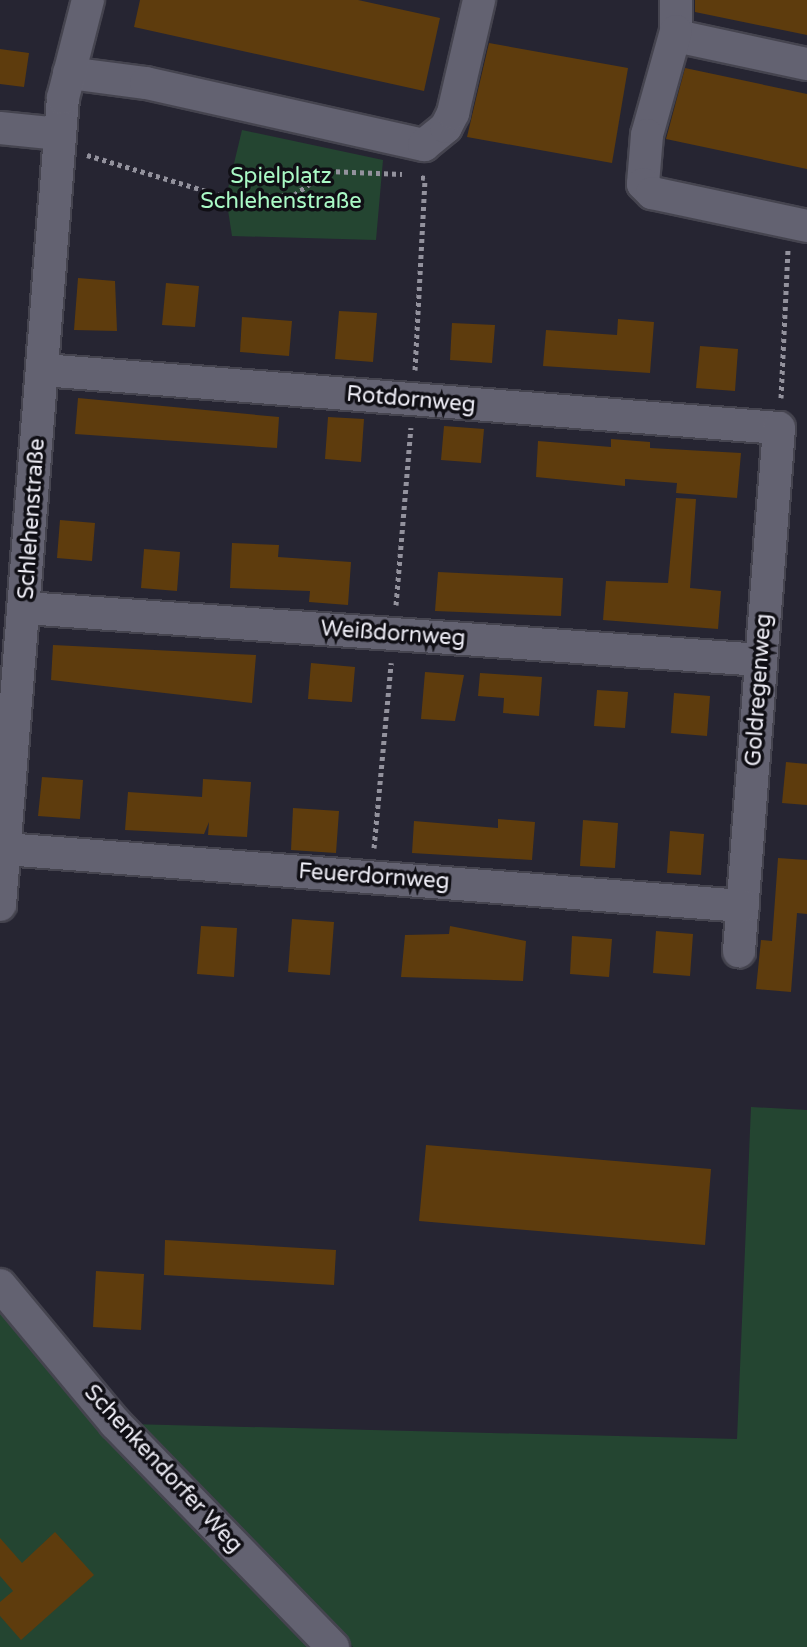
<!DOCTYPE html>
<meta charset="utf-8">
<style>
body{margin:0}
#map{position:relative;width:807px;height:1647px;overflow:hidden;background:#262532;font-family:"Varela Round",sans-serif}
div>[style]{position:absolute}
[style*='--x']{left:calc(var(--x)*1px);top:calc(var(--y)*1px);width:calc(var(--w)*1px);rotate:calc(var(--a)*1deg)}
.green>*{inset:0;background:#244531}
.building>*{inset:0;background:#5e3c0d}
.path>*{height:5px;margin-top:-2.5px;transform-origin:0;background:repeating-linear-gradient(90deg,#93929d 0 4px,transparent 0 8px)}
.roads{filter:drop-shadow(2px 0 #45444f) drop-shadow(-2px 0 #45444f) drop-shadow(0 2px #45444f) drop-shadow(0 -2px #45444f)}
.minor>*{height:32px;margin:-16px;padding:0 16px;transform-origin:16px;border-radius:16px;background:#636271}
span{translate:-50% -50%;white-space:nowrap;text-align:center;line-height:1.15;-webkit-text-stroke:7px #100f15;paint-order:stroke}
.park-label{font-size:22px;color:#aafac6}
.street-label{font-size:22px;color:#eeedf6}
</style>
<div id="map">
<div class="green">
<i style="clip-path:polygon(242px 130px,383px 160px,376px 240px,232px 236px,226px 197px)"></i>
<i style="clip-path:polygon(751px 1107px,807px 1110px,807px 1647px,353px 1647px,128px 1424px,737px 1439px)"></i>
<i style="clip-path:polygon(0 1305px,324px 1647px,0 1647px)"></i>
</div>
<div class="building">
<i style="clip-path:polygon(140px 0,358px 0,440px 18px,424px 91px,134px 27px)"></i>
<i style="clip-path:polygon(695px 0,807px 0,807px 35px,695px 12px)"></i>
<i style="clip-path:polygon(489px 43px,628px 68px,612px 163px,467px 137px)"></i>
<i style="clip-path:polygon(0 49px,29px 53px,24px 87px,0 84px)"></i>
<i style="clip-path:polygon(685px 68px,807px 94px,807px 169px,666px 139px)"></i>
<i style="clip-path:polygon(78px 278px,115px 281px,117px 331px,74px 330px)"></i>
<i style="clip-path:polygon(166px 283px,199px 286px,195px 327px,162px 325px)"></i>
<i style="clip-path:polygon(339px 311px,377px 313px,373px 362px,335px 359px)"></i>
<i style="clip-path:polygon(242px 317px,292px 321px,289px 356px,240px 352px)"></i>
<i style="clip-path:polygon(618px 319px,654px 322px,650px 373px,543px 366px,546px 330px,617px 335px)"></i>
<i style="clip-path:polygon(452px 323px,495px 325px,492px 363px,450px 360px)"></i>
<i style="clip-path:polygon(700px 346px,738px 349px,735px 391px,696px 388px)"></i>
<i style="clip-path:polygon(78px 398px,279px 417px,277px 448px,75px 434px)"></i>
<i style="clip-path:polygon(328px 417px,364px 419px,361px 462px,325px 459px)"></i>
<i style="clip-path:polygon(444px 426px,484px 429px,481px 463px,441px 460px)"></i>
<i style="clip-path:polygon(611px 439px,650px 442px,650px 448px,741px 453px,737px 498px,676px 493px,677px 483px,625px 479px,625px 486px,536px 477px,538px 441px,611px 447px)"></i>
<i style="clip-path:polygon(676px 498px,696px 499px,690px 588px,721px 591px,718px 629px,603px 620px,606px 581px,668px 583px)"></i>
<i style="clip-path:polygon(60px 520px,95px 523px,92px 561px,57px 558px)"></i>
<i style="clip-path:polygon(232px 543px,279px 545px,278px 557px,351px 562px,348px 605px,309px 602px,310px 591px,230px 588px)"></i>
<i style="clip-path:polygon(144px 549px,180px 552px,177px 591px,141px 588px)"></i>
<i style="clip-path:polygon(438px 572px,563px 578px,561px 616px,435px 611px)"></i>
<i style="clip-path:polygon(53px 645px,256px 655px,252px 703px,51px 680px)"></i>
<i style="clip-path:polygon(311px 663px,355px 667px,352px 702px,308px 699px)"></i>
<i style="clip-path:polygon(425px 672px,464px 675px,455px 721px,421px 719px)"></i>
<i style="clip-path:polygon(480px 673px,542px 677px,539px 716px,503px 713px,504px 698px,478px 696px)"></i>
<i style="clip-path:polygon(597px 690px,628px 692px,625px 728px,594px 726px)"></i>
<i style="clip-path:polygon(674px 693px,710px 696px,707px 736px,671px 733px)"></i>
<i style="clip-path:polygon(786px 762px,807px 764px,807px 805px,782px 803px)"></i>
<i style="clip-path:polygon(42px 777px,83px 780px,80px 819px,38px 816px)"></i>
<i style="clip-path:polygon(203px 779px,251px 782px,247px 837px,208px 835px,209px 822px,204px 834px,125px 830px,128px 792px,202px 797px)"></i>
<i style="clip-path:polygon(293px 808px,339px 811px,336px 853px,291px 850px)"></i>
<i style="clip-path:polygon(498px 819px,535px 822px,532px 860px,412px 853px,414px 821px,498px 828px)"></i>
<i style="clip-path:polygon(583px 820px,618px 823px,615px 868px,580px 866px)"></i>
<i style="clip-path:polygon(670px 831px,704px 834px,701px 875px,667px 873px)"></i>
<i style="clip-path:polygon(778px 858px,807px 860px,807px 914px,797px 913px,791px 992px,756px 989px,761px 940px,772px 941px)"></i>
<i style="clip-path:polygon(292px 919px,334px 922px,330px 975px,288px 972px)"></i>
<i style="clip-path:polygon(201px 926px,237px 928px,234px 977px,197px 974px)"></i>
<i style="clip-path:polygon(450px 926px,526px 941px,523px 981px,401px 977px,405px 935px,449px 934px)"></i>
<i style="clip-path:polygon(656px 931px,693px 934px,690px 976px,653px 973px)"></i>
<i style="clip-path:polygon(572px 936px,612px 939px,609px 977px,570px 974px)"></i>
<i style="clip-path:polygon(426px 1145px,711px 1169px,705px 1245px,419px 1221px)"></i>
<i style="clip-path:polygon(165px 1240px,336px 1250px,334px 1285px,164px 1275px)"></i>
<i style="clip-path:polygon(96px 1271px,144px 1274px,141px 1330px,93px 1327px)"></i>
<i style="clip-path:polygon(55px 1532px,94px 1575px,21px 1640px,0 1616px,0 1602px,13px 1591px,0 1576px,0 1538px,22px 1563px)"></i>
</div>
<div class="path">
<i style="--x:87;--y:155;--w:145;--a:16.8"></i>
<i style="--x:226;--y:197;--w:68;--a:-1.7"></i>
<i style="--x:294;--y:195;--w:42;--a:-35.2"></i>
<i style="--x:328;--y:171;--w:74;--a:2.3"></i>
<i style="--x:415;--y:370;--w:192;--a:-87"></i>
<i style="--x:425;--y:178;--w:5;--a:-169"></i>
<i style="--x:781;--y:398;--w:149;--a:-87.3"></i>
<i style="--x:396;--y:605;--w:178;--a:-85.2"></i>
<i style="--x:374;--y:848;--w:186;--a:-84.7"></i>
</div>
<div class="roads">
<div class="minor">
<i style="--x:676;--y:0;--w:31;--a:90"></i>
<i style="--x:676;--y:31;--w:8;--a:50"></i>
<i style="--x:681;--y:37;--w:129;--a:12.1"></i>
<i style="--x:676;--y:31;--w:108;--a:105.6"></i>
<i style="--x:647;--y:135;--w:49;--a:94.7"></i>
<i style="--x:643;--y:184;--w:13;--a:45"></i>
<i style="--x:652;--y:193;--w:158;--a:12"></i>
<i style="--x:69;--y:73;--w:78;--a:7.4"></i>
<i style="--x:146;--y:83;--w:285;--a:12.6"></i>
<i style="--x:424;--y:145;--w:28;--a:-39"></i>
<i style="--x:446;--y:127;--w:16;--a:-63"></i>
<i style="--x:453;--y:113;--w:116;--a:-77"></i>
<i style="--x:0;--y:128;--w:60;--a:5.7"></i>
<i style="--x:43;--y:370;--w:738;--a:4.51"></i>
<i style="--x:779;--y:428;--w:525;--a:94.37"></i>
<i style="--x:25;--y:608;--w:738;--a:4.04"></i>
<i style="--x:5;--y:849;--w:740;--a:4.42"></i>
<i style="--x:0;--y:905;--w:809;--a:-85.54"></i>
<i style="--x:63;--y:98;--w:101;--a:-75.7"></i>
<i style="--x:0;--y:1285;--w:180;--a:50.2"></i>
<i style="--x:115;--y:1423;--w:313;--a:45.8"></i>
</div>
</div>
<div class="park-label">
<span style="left:281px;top:189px">Spielplatz<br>Schlehenstraße</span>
</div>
<div class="street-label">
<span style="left:411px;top:400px;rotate:5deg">Rotdornweg</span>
<span style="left:32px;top:519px;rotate:-86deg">Schlehenstraße</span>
<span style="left:393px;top:634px;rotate:4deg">Weißdornweg</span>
<span style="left:759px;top:690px;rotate:-86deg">Goldregenweg</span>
<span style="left:374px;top:877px;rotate:4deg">Feuerdornweg</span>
<span style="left:163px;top:1469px;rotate:47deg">Schenkendorfer Weg</span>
</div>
</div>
